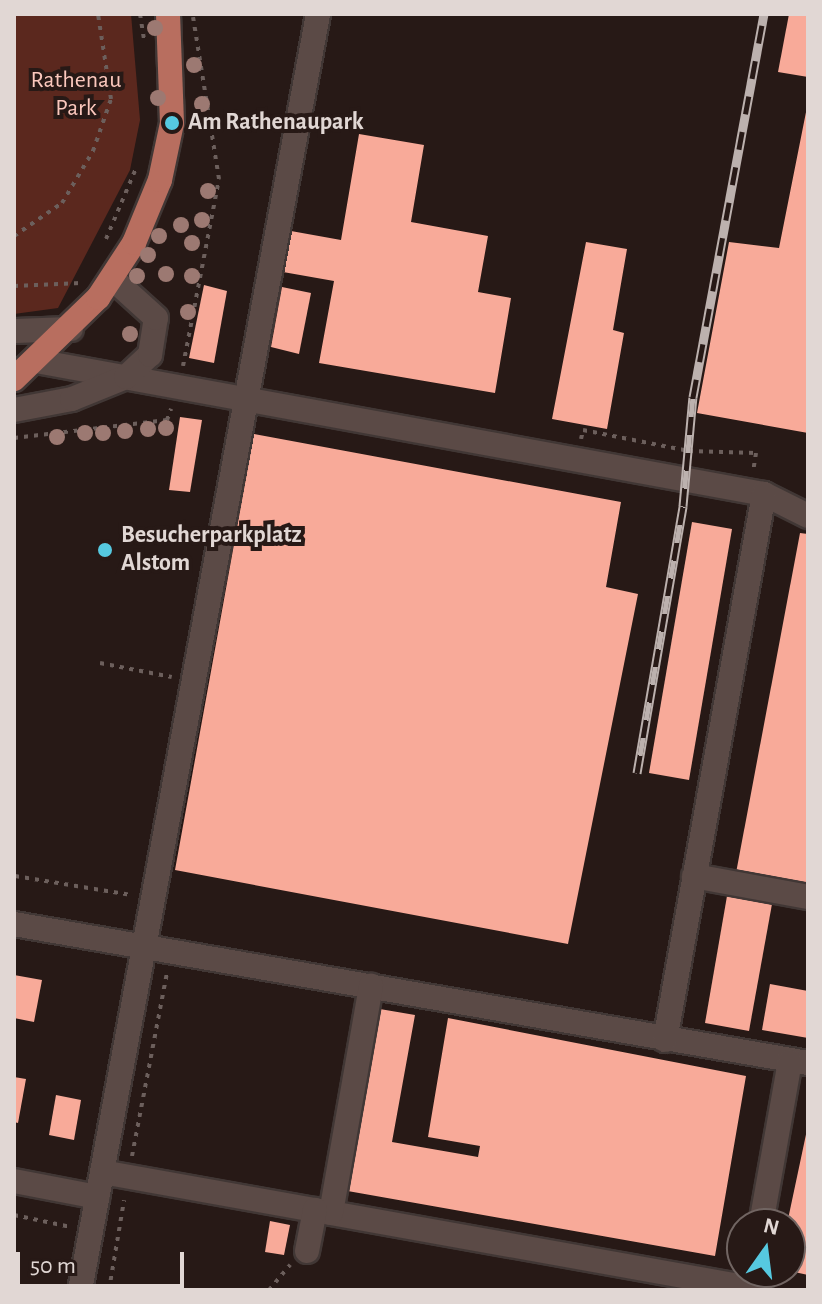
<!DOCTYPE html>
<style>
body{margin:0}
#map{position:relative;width:822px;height:1304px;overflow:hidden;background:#271916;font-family:"Alegreya Sans",sans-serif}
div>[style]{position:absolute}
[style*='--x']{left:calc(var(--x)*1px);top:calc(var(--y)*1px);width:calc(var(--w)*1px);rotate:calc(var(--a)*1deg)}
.green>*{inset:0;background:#5b281e}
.building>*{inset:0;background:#f8aa99}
.path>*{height:4px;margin-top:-2px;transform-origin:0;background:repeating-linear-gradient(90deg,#6c5f5c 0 4px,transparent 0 10px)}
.roads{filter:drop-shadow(2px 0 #413735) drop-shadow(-2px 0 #413735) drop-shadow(0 2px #413735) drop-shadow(0 -2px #413735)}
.minor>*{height:24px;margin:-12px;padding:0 12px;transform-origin:12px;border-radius:12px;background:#5b4a46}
.major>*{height:24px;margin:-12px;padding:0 12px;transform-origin:12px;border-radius:12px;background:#b86e5f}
.rail>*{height:9px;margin-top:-4.5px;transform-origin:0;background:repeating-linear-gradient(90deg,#271916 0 18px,#bcb1ae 0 36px);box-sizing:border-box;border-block:2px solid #bcb1ae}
.trees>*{width:16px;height:16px;margin:-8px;border-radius:50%;background:#9c7972}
.dots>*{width:22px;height:22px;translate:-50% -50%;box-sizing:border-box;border:4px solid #271916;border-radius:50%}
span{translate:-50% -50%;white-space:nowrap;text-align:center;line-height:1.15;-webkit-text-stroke:8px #271916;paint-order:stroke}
.park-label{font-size:24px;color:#fbc8bd}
.poi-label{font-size:24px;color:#e1d7d4;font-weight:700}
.left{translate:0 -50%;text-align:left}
.frame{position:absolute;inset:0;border:16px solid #e1d7d4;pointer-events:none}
.north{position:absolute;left:726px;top:1208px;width:80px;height:80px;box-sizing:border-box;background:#271916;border:2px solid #716562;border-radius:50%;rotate:14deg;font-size:22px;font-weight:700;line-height:32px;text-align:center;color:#e1d7d4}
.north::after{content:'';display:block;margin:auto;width:28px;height:36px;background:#56c9e0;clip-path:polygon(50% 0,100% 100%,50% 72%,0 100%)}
.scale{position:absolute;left:16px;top:1252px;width:168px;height:36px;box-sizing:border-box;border:4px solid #e1d7d4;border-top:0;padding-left:10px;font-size:24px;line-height:28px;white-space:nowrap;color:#e1d7d4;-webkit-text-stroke:6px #271916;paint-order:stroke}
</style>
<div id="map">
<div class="green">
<i style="clip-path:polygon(14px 14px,131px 14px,140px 120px,130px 170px,58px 308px,14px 314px)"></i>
</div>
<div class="building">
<i style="clip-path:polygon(789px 14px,808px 14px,808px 77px,778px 72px)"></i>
<i style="clip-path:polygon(808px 102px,808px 433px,697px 413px,729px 242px,779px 248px)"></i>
<i style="clip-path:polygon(359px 134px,424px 145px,411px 222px,488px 236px,478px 292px,511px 298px,495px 393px,319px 363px,334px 281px,283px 272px,291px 231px,341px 240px)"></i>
<i style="clip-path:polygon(586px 242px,627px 249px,613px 330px,624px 333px,607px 429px,552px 419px)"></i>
<i style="clip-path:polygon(204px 285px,227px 291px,214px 363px,189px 358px)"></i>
<i style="clip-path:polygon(282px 287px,311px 293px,299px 354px,271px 347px)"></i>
<i style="clip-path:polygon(180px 417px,202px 420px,190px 492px,169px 490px)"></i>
<i style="clip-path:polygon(254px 434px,621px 502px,606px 587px,638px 594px,568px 944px,175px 870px)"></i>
<i style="clip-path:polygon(692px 522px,732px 529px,689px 780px,649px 773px)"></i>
<i style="clip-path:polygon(800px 533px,808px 534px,808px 886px,736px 873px)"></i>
<i style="clip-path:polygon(727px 896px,772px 904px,749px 1031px,705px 1023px)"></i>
<i style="clip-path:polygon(14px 975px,42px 980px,34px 1022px,14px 1018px)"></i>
<i style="clip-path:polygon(770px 984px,808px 991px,808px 1038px,762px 1030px)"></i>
<i style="clip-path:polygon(374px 1008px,415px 1015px,392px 1142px,478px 1157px,480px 1146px,428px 1137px,448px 1018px,746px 1076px,715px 1256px,342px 1190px)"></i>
<i style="clip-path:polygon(14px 1077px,26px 1079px,18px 1123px,14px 1122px)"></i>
<i style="clip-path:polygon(56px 1095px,81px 1100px,74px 1140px,49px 1135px)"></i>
<i style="clip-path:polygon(808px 1125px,808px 1275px,790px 1271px,787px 1224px)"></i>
<i style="clip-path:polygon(270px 1221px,290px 1225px,284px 1255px,265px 1252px)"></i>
</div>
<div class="path">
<i style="--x:140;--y:14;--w:25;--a:81"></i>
<i style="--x:14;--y:236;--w:58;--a:-34.5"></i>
<i style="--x:62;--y:203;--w:61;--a:-59.2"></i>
<i style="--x:93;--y:151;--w:55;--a:-70.9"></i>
<i style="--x:111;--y:99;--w:86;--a:-98.7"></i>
<i style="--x:106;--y:239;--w:79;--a:-67"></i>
<i style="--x:14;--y:286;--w:67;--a:-2.6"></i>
<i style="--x:183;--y:366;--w:190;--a:-79.1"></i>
<i style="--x:219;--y:179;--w:164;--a:-99.1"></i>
<i style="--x:14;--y:438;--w:154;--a:-6.7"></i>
<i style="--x:167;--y:420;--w:12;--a:-70"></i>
<i style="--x:581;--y:439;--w:9;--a:-77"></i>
<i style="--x:583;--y:430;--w:108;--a:11.2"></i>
<i style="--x:689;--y:451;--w:67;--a:1.7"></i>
<i style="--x:756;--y:453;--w:18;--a:99"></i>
<i style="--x:100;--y:663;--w:73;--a:11"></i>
<i style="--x:15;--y:876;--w:118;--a:9.3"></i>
<i style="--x:132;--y:1156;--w:187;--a:-79.2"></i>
<i style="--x:14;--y:1215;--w:58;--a:11.9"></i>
<i style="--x:109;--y:1290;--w:91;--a:-80.5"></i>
<i style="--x:269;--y:1290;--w:33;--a:-50"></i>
</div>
<div class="roads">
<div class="minor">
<i style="--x:14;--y:331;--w:57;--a:-2"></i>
<i style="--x:36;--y:361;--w:740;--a:10.35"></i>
<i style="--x:764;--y:494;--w:49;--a:26.6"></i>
<i style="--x:14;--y:410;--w:59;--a:-10.7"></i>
<i style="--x:72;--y:399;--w:58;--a:-22.2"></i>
<i style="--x:126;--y:377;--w:33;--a:-43"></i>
<i style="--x:150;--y:355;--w:37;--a:-81"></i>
<i style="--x:156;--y:318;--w:58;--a:-137.8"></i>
<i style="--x:694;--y:876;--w:116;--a:10.4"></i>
<i style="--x:14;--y:924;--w:806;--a:9.93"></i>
<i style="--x:665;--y:1040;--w:555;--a:-79.72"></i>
<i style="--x:102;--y:1172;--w:669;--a:10.15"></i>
<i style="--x:14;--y:1181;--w:85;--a:10.9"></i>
<i style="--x:331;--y:1213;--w:231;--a:-80"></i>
<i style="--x:761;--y:1224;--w:165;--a:-79.9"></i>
<i style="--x:307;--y:1251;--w:42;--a:-79"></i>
<i style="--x:80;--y:1290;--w:1298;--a:-79.43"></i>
</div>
<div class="major">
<i style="--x:14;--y:379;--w:117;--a:-44"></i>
<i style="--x:98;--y:298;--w:66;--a:-56.8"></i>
<i style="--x:134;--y:243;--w:68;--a:-67.6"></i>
<i style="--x:160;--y:180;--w:58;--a:-78.1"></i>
<i style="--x:172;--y:123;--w:109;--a:-92.1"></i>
</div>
</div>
<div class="rail">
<i style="--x:637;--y:773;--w:271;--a:-80.2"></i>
<i style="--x:683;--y:506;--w:109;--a:-84.8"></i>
<i style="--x:693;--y:397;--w:390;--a:-79.5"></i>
</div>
<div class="trees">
<i style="left:155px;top:28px"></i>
<i style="left:194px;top:65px"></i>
<i style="left:158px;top:98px"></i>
<i style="left:202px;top:104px"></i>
<i style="left:208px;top:191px"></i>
<i style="left:202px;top:220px"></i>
<i style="left:181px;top:225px"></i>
<i style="left:159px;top:236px"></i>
<i style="left:192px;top:243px"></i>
<i style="left:148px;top:255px"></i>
<i style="left:166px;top:274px"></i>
<i style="left:137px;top:276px"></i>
<i style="left:192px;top:276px"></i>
<i style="left:188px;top:312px"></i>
<i style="left:130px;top:334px"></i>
<i style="left:166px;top:428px"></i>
<i style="left:148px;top:429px"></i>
<i style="left:125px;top:431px"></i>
<i style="left:85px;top:433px"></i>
<i style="left:103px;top:433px"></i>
<i style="left:57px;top:437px"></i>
</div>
<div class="dots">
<i style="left:172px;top:123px;background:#56c9e0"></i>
<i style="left:105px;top:550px;background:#56c9e0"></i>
</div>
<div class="park-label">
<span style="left:76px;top:95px">Rathenau<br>Park</span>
</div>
<div class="poi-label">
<span class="left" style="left:188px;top:123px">Am Rathenaupark</span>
<span class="left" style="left:121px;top:550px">Besucherparkplatz<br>Alstom</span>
</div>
<div class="frame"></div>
<div class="north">N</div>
<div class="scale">50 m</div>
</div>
